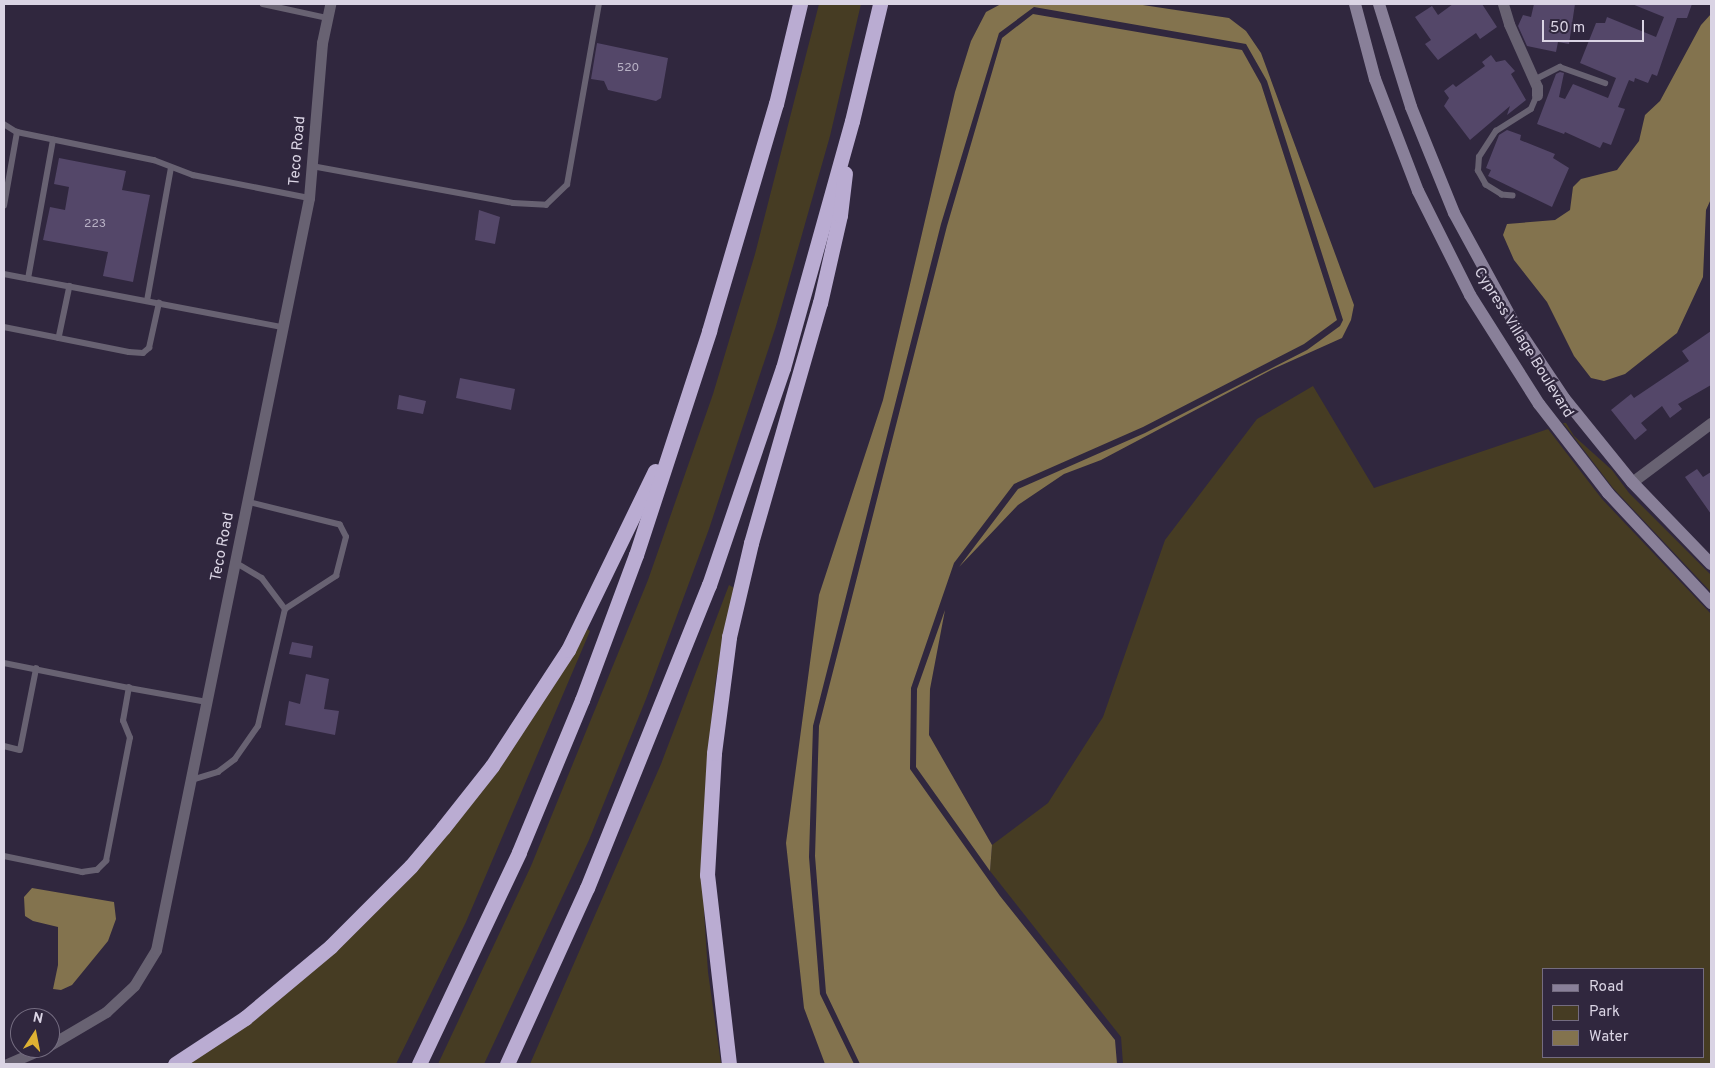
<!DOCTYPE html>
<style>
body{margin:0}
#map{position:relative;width:1715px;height:1068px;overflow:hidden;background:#30273e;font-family:Overpass,sans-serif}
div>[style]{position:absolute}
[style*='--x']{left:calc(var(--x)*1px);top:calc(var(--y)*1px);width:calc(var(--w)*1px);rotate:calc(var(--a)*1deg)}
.green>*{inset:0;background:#463c23}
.water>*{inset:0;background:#83734e}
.building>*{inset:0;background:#544769}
.lane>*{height:5.5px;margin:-2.75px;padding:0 2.75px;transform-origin:2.75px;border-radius:2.75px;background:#686272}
.street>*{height:11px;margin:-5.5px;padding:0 5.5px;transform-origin:5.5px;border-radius:5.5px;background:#686272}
.secondary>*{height:12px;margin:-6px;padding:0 6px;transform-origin:6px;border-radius:6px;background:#898099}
.highway>*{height:15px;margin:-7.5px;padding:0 7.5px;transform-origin:7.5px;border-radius:7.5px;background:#baacd2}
span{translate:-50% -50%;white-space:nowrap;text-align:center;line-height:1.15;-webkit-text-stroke:4.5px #30273e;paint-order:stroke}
.number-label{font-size:12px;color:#b8b1c5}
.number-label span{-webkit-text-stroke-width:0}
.street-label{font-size:15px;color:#dad4e4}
.frame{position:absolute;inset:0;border:5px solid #dad4e4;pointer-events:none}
.legend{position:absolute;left:1542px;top:968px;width:162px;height:90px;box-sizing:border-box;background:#30273e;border:1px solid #746c80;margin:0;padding:6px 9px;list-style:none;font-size:15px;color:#dad4e4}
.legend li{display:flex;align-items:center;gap:10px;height:25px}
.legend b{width:25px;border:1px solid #746c80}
.north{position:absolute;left:10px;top:1008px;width:50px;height:50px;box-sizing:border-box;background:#30273e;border:1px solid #746c80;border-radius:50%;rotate:11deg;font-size:14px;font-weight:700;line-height:20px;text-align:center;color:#dad4e4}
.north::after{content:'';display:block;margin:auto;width:18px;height:22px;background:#deb133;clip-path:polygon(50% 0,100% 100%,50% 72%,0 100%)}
.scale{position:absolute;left:1542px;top:20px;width:102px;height:22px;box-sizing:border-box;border:2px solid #dad4e4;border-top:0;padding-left:6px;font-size:15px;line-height:18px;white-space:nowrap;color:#dad4e4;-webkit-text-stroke:4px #30273e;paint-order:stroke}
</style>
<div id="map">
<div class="green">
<i style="clip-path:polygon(819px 4px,861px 4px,830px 136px,776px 326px,709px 529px,646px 699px,589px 840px,484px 1064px,438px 1064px,531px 866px,648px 580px,713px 394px,755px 254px)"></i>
<i style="clip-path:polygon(evenodd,1313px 386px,1374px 488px,1548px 429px,1602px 499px,1711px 614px,1711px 1064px,1123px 1064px,1121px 1037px,990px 871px,992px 845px,1048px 803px,1103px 717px,1165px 540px,1257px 419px,1313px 386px,1544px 969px,1704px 969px,1704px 1057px,1544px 1057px,1544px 969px)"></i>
<i style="clip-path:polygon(1563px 423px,1566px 423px,1574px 436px,1612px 470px,1629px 493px,1711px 575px,1711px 592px,1613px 488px)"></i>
<i style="clip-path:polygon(729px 585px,734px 588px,716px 678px,706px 772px,704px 912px,708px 972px,721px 1064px,530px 1064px,661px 764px)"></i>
<i style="clip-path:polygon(586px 628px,590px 631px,466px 922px,396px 1064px,187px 1064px,410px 874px)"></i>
</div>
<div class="water">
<i style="clip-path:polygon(1001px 4px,1136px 4px,1229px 18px,1246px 31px,1261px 53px,1354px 305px,1351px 320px,1342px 338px,1273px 369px,1101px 460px,1064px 474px,1018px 505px,959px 567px,1018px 489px,1145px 433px,1307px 350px,1340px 326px,1343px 320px,1267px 81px,1246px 44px,1034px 7px,999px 33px,941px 224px,813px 726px,809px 857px,820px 994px,854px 1064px,825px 1064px,804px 1008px,786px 843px,819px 595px,883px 400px,955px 92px,971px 41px,986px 12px)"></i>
<i style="clip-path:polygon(1033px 14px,1242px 50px,1261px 84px,1337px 320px,1304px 344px,1143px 427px,1014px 484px,954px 563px,911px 688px,910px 769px,1000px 896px,1115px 1040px,1117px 1064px,860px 1064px,826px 993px,815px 856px,819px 726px,947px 226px,1002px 38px)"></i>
<i style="clip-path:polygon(1711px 14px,1711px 199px,1706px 210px,1703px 277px,1677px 333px,1625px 374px,1604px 381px,1591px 378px,1574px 356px,1547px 302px,1514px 260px,1503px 235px,1507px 224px,1555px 220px,1570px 210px,1573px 187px,1581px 179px,1617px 170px,1639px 141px,1645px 115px,1660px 101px,1701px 25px)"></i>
<i style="clip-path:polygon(945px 610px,930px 689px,929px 735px,992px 845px,990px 871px,916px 767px,917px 689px)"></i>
<i style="clip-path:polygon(32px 888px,114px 902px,116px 919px,108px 941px,72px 985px,61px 990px,53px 989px,58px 965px,58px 927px,33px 921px,25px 916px,24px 897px)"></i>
</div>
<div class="building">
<i style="clip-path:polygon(1453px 4px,1482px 4px,1497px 27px,1480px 39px,1476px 33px,1438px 60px,1425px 44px,1431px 40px,1415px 17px,1432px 6px,1438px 15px)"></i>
<i style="clip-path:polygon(1534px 4px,1575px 4px,1569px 44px,1558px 42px,1556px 52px,1527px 46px,1518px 26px,1523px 15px,1531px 17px)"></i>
<i style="clip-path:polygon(1632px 4px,1692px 4px,1687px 18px,1677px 18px,1657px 76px,1652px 74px,1648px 83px,1635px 78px,1634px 82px,1629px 80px,1618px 107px,1625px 109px,1611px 145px,1603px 142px,1600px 148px,1565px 132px,1564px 134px,1537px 124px,1556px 74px,1560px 72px,1564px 73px,1559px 97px,1565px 99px,1573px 84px,1608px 98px,1616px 78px,1580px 63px,1596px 23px,1605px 23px,1607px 17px,1656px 37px,1664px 17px)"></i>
<i style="clip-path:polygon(597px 43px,668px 58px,661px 98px,656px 101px,608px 90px,604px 81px,591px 79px)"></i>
<i style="clip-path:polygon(1491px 55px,1496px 62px,1505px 60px,1515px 71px,1511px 74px,1526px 100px,1507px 115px,1510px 106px,1470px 140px,1444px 106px,1449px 98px,1444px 91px,1453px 84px,1456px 87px,1485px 66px,1482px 62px)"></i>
<i style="clip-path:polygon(1507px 130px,1521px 135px,1520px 140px,1555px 154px,1553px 158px,1569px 168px,1552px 207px,1488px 176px,1491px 170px,1486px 168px,1499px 135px)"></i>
<i style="clip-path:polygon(59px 158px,126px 171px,122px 190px,150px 195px,133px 282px,103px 276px,108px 252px,43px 240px,50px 207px,65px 210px,69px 187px,54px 184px)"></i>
<i style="clip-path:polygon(479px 210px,500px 217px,495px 244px,475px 240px)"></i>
<i style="clip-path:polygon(1711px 331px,1711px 385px,1678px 404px,1682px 409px,1670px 418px,1662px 406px,1641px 423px,1647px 430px,1635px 440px,1611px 410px,1631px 394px,1634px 398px,1689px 361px,1682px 351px)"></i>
<i style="clip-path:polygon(460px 378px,515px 389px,511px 410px,456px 398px)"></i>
<i style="clip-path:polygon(399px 395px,426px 401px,423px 414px,397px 409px)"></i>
<i style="clip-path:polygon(1697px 469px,1703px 477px,1711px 472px,1711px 514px,1685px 477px)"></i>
<i style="clip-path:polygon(292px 642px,313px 646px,311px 658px,289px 654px)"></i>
<i style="clip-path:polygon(306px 674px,329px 679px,324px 709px,339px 711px,335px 735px,285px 725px,289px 701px,300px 704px)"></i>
</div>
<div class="lane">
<i style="--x:263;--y:4;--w:66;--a:12.3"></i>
<i style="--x:1534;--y:80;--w:29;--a:-27"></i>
<i style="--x:1560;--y:67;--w:48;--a:19.6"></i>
<i style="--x:4;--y:124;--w:15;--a:32"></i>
<i style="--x:312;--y:166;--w:204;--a:10.4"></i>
<i style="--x:513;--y:203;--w:33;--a:3"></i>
<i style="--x:546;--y:205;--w:29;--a:-44"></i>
<i style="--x:567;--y:185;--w:184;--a:-80"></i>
<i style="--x:1513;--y:196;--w:11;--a:-175"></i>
<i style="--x:1502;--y:195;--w:19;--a:-148"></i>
<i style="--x:1486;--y:185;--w:16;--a:-120"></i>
<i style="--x:1478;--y:171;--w:14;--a:-86"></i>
<i style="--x:1479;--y:157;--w:31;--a:-57"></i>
<i style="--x:1496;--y:131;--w:41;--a:-32.2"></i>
<i style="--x:1531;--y:109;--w:15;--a:-67"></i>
<i style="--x:4;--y:206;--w:75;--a:-80"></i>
<i style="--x:17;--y:132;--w:140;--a:11.6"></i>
<i style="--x:154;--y:160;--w:42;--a:21"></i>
<i style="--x:193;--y:175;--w:118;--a:11.2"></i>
<i style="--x:4;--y:274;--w:283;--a:10.8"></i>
<i style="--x:28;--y:279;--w:141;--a:-79.8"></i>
<i style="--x:70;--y:286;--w:53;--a:101.9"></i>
<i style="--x:59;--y:338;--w:71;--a:11.3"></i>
<i style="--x:129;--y:352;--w:14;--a:4"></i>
<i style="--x:143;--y:353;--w:8;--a:-40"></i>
<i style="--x:149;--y:348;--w:46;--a:-77.5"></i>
<i style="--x:147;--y:301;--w:135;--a:-79.8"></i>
<i style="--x:4;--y:327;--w:56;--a:11.3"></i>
<i style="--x:235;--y:562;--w:31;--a:31"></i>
<i style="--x:262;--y:578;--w:39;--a:53"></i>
<i style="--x:4;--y:663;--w:127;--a:11.3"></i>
<i style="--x:4;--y:746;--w:16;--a:14"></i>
<i style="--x:20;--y:750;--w:83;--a:-78.8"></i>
<i style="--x:192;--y:780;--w:27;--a:-17"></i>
<i style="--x:218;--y:772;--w:21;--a:-37"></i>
<i style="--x:235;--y:759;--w:40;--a:-55.1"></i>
<i style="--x:258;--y:726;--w:120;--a:-77"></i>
<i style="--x:285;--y:609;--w:61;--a:-32.9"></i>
<i style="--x:336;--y:576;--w:40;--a:-75.6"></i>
<i style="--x:346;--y:537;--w:13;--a:-117"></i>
<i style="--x:340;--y:525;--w:96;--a:-166.1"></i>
<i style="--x:4;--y:856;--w:80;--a:11.6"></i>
<i style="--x:82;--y:872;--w:15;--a:-8"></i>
<i style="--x:97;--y:870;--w:13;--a:-45"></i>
<i style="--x:106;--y:861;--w:125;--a:-79"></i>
<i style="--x:130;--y:738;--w:18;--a:-112"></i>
<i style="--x:123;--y:721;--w:34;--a:-80"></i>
<i style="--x:129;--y:688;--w:79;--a:10.2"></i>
</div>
<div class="street">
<i style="--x:1503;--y:4;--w:21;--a:73"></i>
<i style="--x:1509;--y:24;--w:69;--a:66"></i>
<i style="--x:1537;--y:87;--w:8;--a:90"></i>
<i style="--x:1632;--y:482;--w:99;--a:-36.8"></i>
<i style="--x:50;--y:1045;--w:65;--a:-30.5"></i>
<i style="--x:106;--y:1012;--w:38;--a:-43"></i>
<i style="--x:134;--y:986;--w:42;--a:-58.6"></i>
<i style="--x:156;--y:950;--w:767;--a:-78.5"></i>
<i style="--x:309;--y:198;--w:156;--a:-85.2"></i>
<i style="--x:322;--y:43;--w:40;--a:-78"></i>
<i style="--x:7;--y:1064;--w:40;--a:-23.4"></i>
</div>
<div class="secondary">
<i style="--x:1355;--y:4;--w:78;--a:75.1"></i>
<i style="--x:1375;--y:79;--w:120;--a:69"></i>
<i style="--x:1418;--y:191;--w:116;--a:63.4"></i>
<i style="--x:1470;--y:295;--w:129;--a:57.7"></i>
<i style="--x:1539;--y:404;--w:113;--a:52.2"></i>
<i style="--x:1608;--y:493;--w:151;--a:46.9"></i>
<i style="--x:1379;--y:4;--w:108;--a:72.7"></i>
<i style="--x:1411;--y:107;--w:114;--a:67.9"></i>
<i style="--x:1454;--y:213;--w:125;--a:61.4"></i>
<i style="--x:1514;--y:323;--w:90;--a:56.3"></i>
<i style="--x:1564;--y:398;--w:108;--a:51"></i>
<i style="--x:1632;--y:482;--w:114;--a:46.1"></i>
</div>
<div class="highway">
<i style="--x:175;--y:1064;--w:84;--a:-33.3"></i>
<i style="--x:245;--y:1018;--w:112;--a:-39.9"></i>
<i style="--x:331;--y:946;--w:113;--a:-45"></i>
<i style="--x:411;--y:866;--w:50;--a:-49.9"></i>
<i style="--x:443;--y:828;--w:79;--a:-51.7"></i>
<i style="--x:492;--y:766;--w:139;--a:-56.8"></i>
<i style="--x:568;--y:650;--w:199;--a:-64.1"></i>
<i style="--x:419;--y:1064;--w:234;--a:-64.7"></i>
<i style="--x:519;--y:852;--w:165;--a:-67.5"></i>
<i style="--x:582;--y:700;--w:155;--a:-69.6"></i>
<i style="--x:636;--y:555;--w:236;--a:-71.9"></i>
<i style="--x:709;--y:331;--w:237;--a:-73.6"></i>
<i style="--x:776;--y:104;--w:103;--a:-76.5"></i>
<i style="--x:507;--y:1064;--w:193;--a:-65.6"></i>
<i style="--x:587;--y:888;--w:327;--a:-68.1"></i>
<i style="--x:709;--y:585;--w:229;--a:-71.2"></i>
<i style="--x:783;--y:368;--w:256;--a:-74.4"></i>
<i style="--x:852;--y:121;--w:120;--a:-76.5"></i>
<i style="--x:729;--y:1064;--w:190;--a:-96.6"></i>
<i style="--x:707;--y:875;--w:122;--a:-86.7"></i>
<i style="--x:714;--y:753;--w:117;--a:-82.6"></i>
<i style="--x:729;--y:637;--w:97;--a:-76.8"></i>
<i style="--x:751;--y:543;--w:250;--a:-74"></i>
<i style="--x:820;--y:303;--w:90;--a:-77.2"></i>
<i style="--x:840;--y:215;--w:42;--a:-83.2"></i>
</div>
<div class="number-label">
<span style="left:628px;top:69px">520</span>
<span style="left:95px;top:225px">223</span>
</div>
<div class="street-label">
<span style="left:298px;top:151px;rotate:-85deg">Teco Road</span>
<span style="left:1523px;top:343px;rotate:58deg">Cypress Village Boulevard</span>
<span style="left:223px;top:547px;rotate:-79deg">Teco Road</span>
</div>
<div class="frame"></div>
<ul class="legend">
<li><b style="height:6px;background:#898099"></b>Road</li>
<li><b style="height:14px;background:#463c23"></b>Park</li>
<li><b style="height:14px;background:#83734e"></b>Water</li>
</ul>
<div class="north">N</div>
<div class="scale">50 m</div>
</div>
